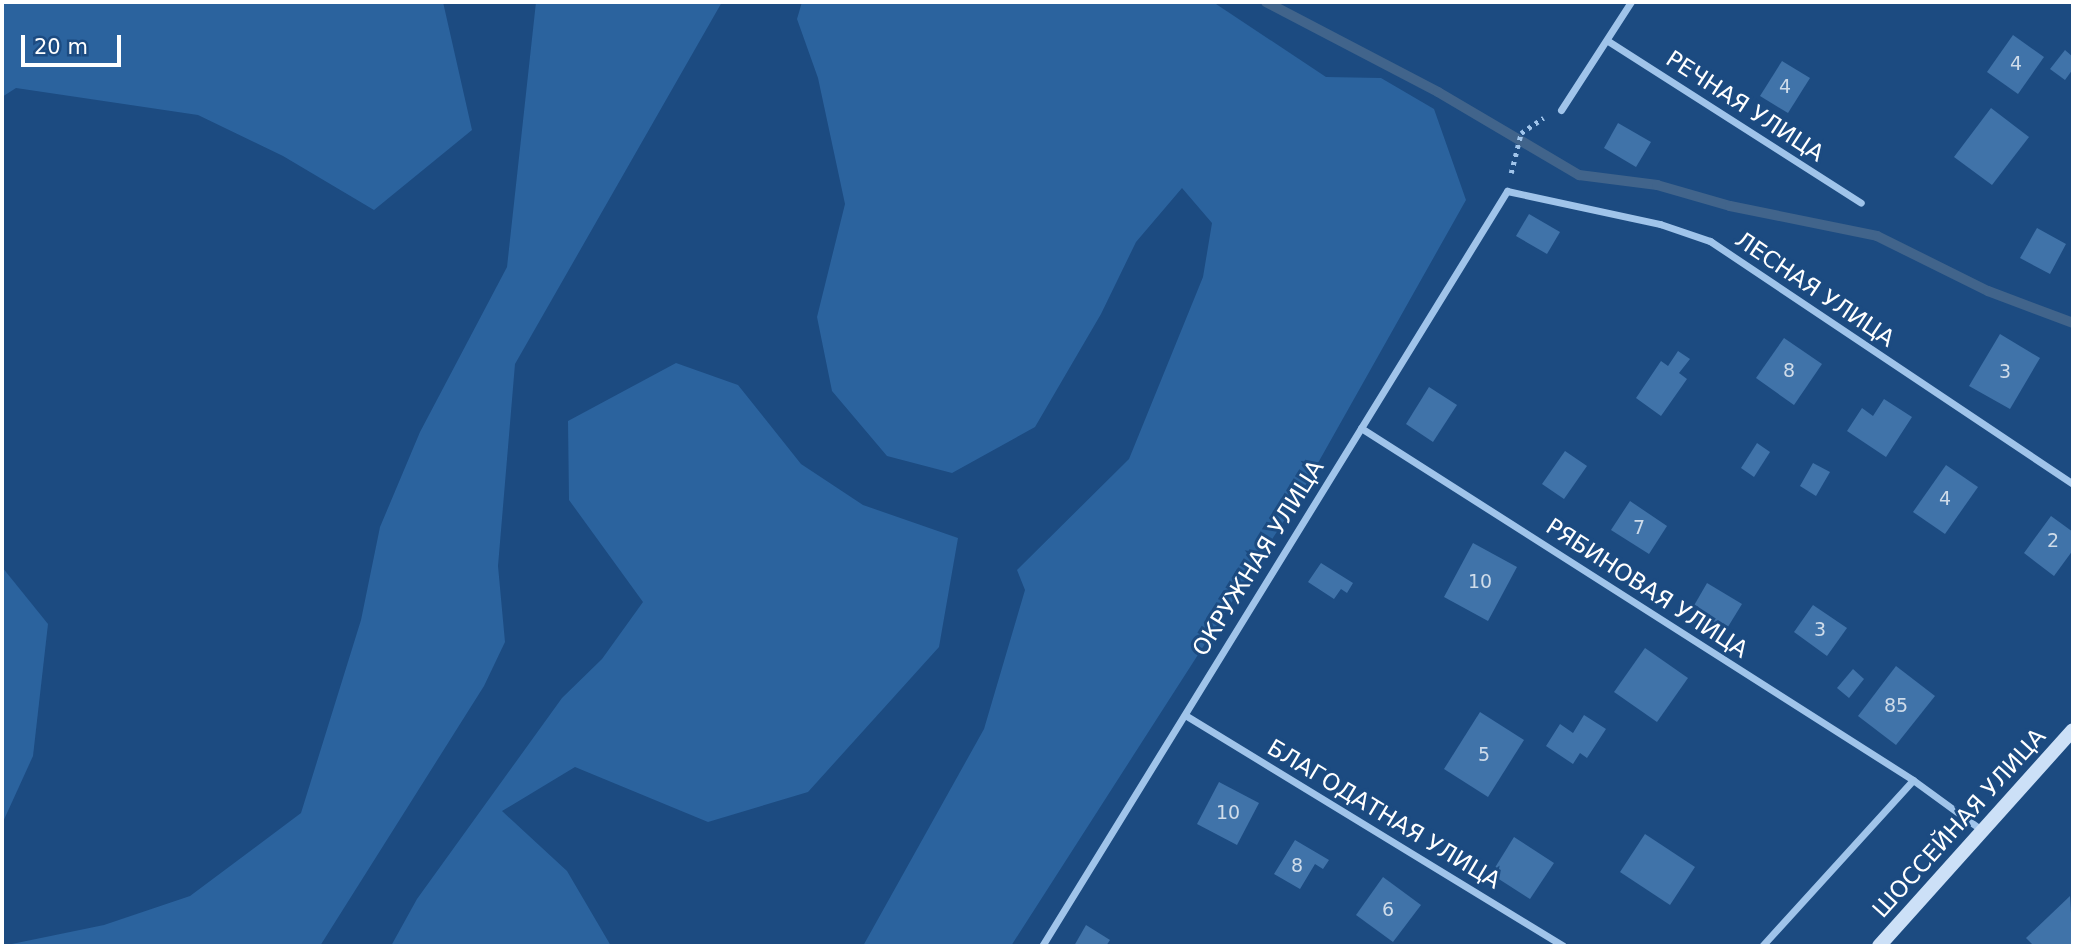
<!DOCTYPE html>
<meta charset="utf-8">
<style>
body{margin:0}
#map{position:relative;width:2075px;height:948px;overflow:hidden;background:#1c4b81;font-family:"DejaVu Sans",sans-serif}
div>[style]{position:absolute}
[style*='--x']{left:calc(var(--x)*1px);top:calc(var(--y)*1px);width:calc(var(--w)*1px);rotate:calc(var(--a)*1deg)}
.green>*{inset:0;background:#2b639e}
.stream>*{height:10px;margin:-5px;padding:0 5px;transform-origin:5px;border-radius:5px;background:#41648b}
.building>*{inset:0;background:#4073a9}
.path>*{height:4.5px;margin-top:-2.25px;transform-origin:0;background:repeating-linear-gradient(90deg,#a0c4ea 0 3.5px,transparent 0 8.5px)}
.minor>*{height:7px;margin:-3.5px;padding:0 3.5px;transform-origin:3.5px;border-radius:3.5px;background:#a0c4ea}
.secondary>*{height:14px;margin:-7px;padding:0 7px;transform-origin:7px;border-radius:7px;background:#cce0f7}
span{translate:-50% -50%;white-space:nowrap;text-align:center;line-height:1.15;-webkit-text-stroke:6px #1c4b81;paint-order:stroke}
.number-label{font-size:19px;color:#cfdcea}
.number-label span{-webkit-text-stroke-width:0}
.street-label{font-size:23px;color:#fff}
.frame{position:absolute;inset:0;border:4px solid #fff;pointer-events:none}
.scale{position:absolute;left:21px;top:35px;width:100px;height:32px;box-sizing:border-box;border:4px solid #fff;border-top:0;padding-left:9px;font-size:21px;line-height:24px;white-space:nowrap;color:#fff;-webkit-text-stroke:5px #1c4b81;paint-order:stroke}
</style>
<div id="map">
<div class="green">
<i style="clip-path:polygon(2px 2px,443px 2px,472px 130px,374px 210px,283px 156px,198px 115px,16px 88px,2px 97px)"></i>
<i style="clip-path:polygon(536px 2px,722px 2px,515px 364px,498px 566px,505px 642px,484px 686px,320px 946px,2px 946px,104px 925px,190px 896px,301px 813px,361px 620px,380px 527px,420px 432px,507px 267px)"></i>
<i style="clip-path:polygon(802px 2px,1213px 2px,1326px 77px,1381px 78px,1434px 109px,1466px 200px,1296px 502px,1011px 946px,863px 946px,984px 729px,1025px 590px,1017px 570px,1129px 459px,1203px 277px,1212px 223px,1182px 188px,1136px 242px,1101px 314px,1035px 427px,952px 473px,887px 456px,832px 391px,817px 317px,845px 204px,818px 78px,797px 19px)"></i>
<i style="clip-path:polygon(676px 363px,738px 385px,801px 464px,863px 505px,958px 538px,939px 647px,808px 792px,708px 822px,575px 767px,502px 811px,567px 871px,611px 946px,391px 946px,417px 899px,562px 698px,602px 659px,643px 602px,569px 500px,568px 421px)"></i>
<i style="clip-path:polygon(2px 567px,48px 624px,33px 756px,2px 824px)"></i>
</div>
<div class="stream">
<i style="--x:1266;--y:2;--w:194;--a:27.6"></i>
<i style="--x:1438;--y:92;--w:164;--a:30.5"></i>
<i style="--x:1579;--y:175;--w:79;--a:7.3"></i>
<i style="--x:1657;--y:185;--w:76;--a:16"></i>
<i style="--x:1730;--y:206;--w:150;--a:11.5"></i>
<i style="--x:1877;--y:236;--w:124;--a:26.4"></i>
<i style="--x:1988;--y:291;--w:91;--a:20.6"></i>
</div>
<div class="building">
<i style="clip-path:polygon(2013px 35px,2044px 57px,2018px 94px,1987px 72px)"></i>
<i style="clip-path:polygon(2065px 50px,2073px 57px,2073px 69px,2065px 80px,2050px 69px)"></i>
<i style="clip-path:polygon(1782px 61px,1810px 78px,1788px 113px,1760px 96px)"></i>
<i style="clip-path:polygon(1991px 108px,2029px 137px,1992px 185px,1954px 157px)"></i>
<i style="clip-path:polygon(1618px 123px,1651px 142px,1636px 167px,1604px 148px)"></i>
<i style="clip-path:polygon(1529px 214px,1560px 232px,1547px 254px,1516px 236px)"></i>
<i style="clip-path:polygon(2037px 228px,2066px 244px,2050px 274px,2020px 258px)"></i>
<i style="clip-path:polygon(2000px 334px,2040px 358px,2010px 409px,1969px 386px)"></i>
<i style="clip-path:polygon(1784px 338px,1822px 364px,1794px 405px,1756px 378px)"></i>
<i style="clip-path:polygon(1678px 351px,1690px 359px,1679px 373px,1687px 379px,1661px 416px,1636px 398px,1661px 361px,1668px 366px)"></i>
<i style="clip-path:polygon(1429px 387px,1457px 405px,1433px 442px,1406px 424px)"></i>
<i style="clip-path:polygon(1884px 399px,1912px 417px,1886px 457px,1847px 431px,1862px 408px,1873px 416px)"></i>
<i style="clip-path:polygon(1757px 443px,1770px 452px,1754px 477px,1741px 468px)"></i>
<i style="clip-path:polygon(1565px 451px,1587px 466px,1564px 499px,1542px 484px)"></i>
<i style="clip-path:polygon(1813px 463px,1830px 472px,1816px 496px,1800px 486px)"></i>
<i style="clip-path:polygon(1946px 465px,1978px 487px,1945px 534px,1913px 512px)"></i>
<i style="clip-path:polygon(1630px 501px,1667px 526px,1649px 554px,1611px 530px)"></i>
<i style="clip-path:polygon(2051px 516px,2073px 532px,2073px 550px,2054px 576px,2024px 553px)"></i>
<i style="clip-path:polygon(1473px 543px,1517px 567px,1488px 621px,1444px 597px)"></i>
<i style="clip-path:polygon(1321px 563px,1353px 583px,1347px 593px,1341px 589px,1334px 599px,1308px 582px)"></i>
<i style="clip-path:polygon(1707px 583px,1742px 604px,1726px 630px,1692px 609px)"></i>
<i style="clip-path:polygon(1813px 605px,1847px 628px,1827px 656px,1794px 632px)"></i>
<i style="clip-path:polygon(1645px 648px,1688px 678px,1657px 722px,1614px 692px)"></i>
<i style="clip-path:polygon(1896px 666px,1935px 696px,1896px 745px,1858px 716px)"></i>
<i style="clip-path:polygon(1853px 669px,1864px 679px,1849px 698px,1837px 688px)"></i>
<i style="clip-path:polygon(1480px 712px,1524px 740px,1488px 797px,1444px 769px)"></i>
<i style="clip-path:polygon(1584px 715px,1606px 729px,1587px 758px,1580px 753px,1573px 764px,1546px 746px,1560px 724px,1573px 733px)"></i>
<i style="clip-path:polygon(1219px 782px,1259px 803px,1237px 845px,1197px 824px)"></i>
<i style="clip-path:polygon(1645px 834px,1695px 867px,1670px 905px,1620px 872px)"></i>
<i style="clip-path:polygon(1514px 837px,1554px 863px,1530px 899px,1491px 874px)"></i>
<i style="clip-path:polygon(1295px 840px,1329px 860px,1323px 869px,1315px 864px,1300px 889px,1274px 874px)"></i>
<i style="clip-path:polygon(1383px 877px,1421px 905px,1393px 942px,1356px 915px)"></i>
<i style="clip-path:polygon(2070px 896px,2073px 946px,2034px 946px,2026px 938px)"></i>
<i style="clip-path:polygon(1086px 925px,1110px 940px,1106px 946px,1074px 946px)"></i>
</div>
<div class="path">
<i style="--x:1511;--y:173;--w:41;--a:-76"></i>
<i style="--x:1521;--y:133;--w:27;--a:-34"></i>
</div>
<div class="minor">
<i style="--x:1608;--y:41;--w:300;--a:32.6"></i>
<i style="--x:1561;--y:110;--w:129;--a:-57.1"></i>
<i style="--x:1361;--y:428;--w:655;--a:32.52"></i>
<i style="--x:1913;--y:780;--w:87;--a:36.1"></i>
<i style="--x:1185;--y:715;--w:443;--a:31.4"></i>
<i style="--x:1042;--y:946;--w:887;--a:-58.37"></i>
<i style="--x:1507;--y:191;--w:157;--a:12.2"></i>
<i style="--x:1660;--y:224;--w:53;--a:18.8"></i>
<i style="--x:1710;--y:241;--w:437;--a:33.8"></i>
<i style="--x:1762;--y:946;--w:224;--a:-47.7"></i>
</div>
<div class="secondary">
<i style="--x:1879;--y:946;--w:290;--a:-48.1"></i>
</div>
<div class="number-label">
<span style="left:2016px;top:64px">4</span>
<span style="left:1785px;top:87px">4</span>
<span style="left:1789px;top:371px">8</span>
<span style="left:2005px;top:372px">3</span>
<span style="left:1945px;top:499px">4</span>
<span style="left:1639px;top:528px">7</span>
<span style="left:2053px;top:541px">2</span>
<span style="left:1480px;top:582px">10</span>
<span style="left:1820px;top:630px">3</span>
<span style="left:1896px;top:706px">85</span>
<span style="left:1484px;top:755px">5</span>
<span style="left:1228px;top:813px">10</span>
<span style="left:1297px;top:866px">8</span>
<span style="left:1388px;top:910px">6</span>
</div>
<div class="street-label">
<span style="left:1745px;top:106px;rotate:33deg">РЕЧНАЯ УЛИЦА</span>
<span style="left:1815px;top:289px;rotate:34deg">ЛЕСНАЯ УЛИЦА</span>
<span style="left:1258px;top:558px;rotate:-58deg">ОКРУЖНАЯ УЛИЦА</span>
<span style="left:1647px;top:588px;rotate:33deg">РЯБИНОВАЯ УЛИЦА</span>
<span style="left:1384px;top:814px;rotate:31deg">БЛАГОДАТНАЯ УЛИЦА</span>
<span style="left:1959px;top:823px;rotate:-48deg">ШОССЕЙНАЯ УЛИЦА</span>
</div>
<div class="frame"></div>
<div class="scale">20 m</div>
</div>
